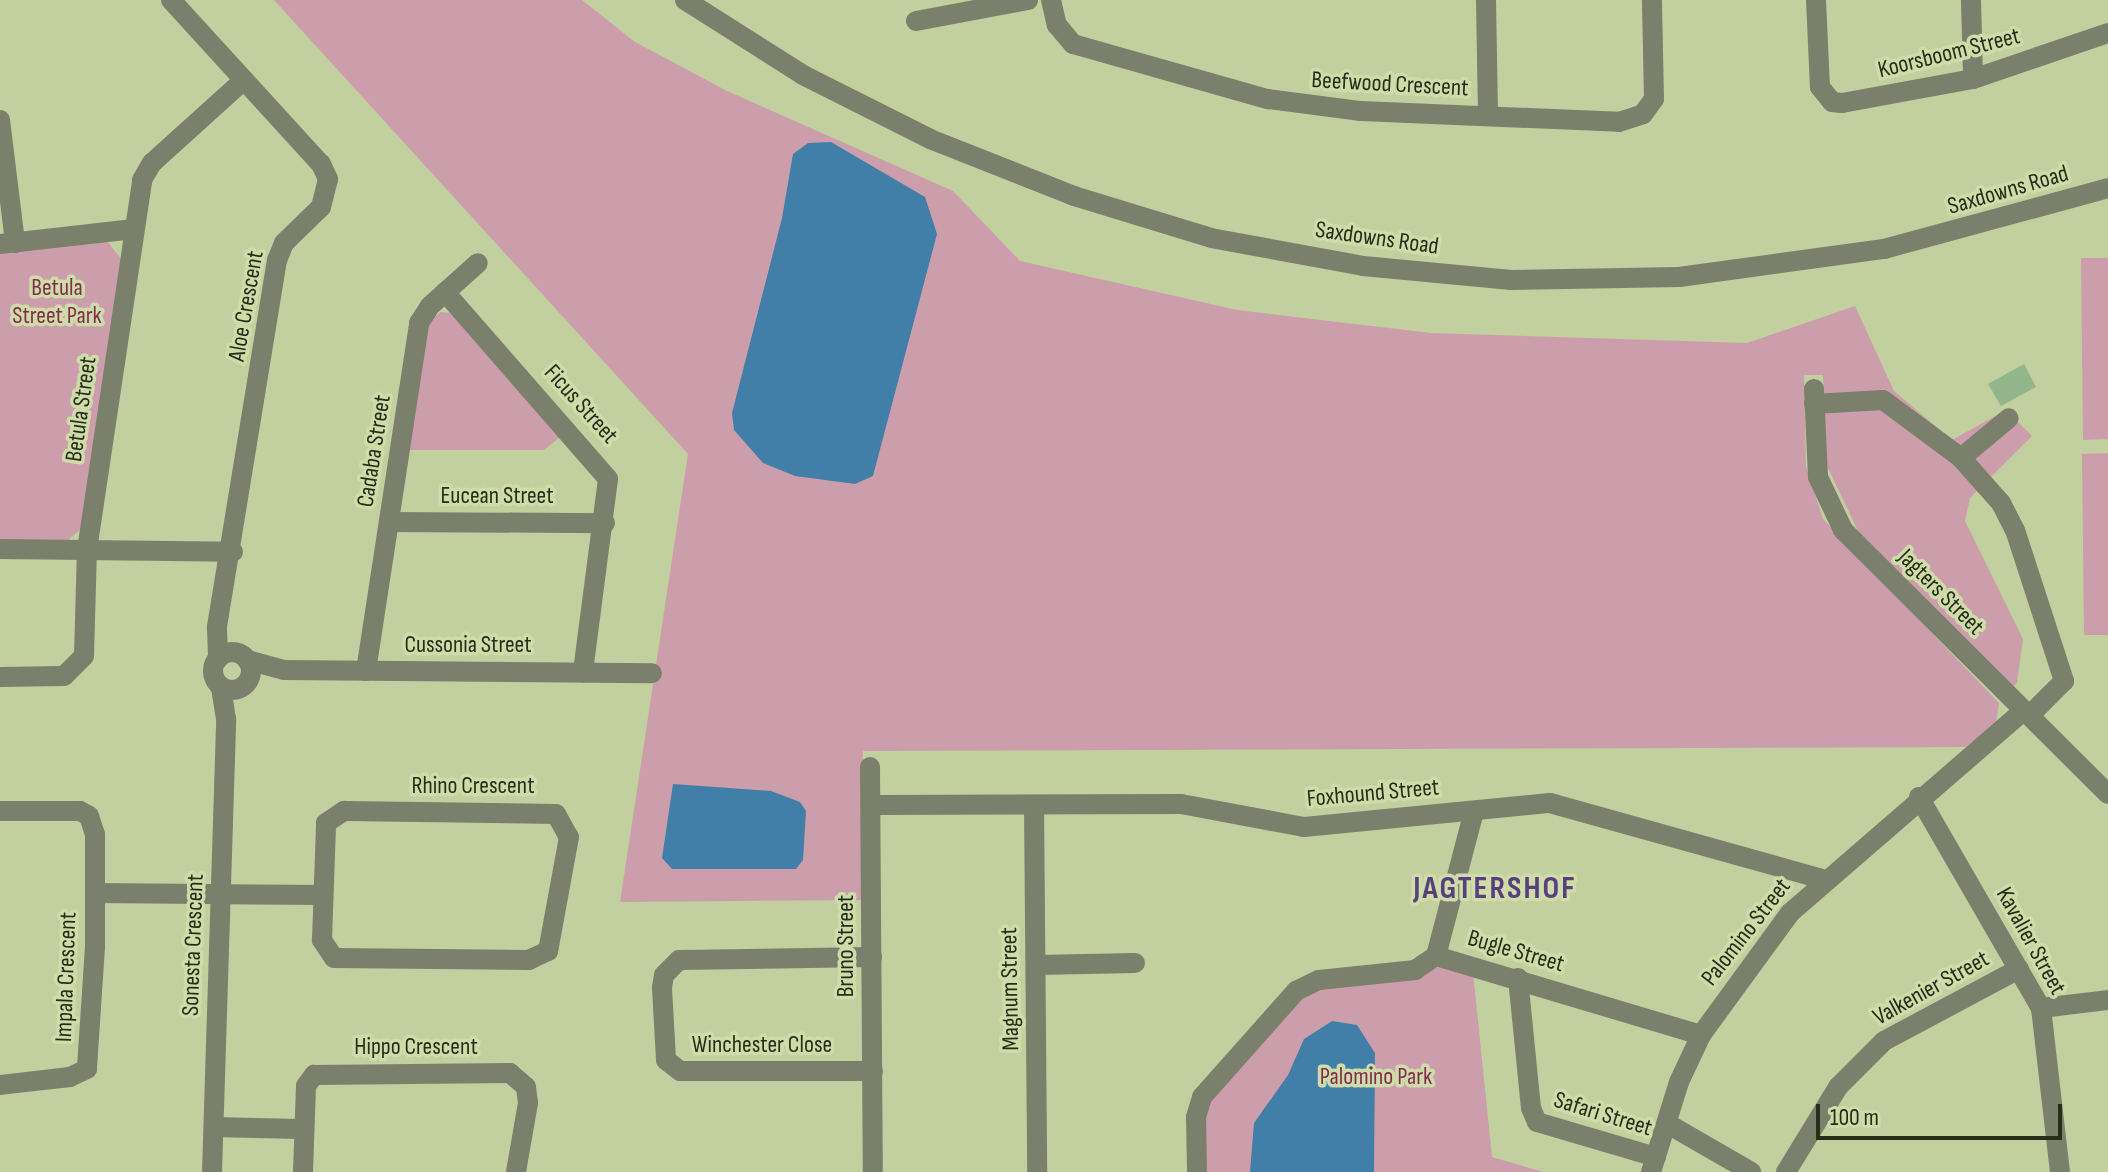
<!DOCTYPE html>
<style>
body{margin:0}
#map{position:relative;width:2108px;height:1172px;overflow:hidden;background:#c2cf9e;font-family:"Sofia Sans Condensed",sans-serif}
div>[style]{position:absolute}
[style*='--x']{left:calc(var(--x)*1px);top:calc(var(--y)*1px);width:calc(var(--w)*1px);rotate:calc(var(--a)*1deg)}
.green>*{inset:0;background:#cc9eab}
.water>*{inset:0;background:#427fa8}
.building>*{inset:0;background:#93b58c}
.minor>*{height:20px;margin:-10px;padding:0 10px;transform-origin:10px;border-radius:10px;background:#7a806b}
.minor>.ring{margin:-10px;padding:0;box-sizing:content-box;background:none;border:20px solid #7a806b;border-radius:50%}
span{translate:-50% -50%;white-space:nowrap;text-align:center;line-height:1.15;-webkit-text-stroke:7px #cfdcaa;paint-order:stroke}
.street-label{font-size:24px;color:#282d1a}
.park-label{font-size:24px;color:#812e4d}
.district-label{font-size:32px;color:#57407c;font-weight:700;letter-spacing:2px}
.scale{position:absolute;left:1816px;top:1104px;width:246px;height:36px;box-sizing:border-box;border:4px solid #282d1a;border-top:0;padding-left:10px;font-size:24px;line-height:28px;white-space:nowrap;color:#282d1a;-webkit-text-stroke:6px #cfdcaa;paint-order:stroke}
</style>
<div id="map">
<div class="green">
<i style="clip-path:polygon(274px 0,582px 0,635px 42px,727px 91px,953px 191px,1020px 261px,1237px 310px,1431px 333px,1747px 343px,1855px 306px,1894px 391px,1952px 440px,2006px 410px,2032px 436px,1970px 498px,1965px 521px,2023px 639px,2017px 683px,2013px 687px,1860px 535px,1825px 462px,1823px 375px,1804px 375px,1806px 466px,1823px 519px,1999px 703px,1996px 723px,1966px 747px,863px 751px,862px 900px,620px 902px,688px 454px)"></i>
<i style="clip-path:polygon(106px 240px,122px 260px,81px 529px,67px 541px,0 542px,0 251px)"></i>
<i style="clip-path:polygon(2081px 258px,2108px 258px,2108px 439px,2083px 440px)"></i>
<i style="clip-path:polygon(441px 312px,452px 313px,564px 434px,544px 450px,406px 450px,425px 324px)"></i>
<i style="clip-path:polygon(2108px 453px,2108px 635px,2084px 635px,2082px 454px)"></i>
<i style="clip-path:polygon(1441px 966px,1473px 972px,1492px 1157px,1543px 1172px,1204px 1172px,1203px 1122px,1209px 1101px,1308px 991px,1420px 975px)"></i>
</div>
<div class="water">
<i style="clip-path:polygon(831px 142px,925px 197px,937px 234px,873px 476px,855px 484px,795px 476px,763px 463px,734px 430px,732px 413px,782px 218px,793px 154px,808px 143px)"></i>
<i style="clip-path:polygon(673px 784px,771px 791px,800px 802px,806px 811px,803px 860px,796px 869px,672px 869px,662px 858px)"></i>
<i style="clip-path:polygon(1332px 1021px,1357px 1025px,1375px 1053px,1374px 1172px,1250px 1172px,1254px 1123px,1288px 1075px,1304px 1039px)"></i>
</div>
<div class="building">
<i style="clip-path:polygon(2024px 364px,2036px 387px,2001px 406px,1988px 384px)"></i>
</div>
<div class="minor">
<i style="--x:171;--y:0;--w:222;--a:47.6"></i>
<i style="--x:321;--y:164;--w:17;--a:65"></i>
<i style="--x:328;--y:179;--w:29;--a:104"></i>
<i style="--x:321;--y:207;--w:52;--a:135.8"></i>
<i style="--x:284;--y:243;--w:18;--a:112"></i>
<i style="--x:277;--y:260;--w:373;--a:99.3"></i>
<i style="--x:217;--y:628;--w:31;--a:88"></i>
<i style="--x:685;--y:0;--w:140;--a:32.4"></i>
<i style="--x:803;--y:75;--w:142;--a:26.7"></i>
<i style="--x:930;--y:139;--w:155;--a:21.6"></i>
<i style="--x:1074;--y:196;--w:143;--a:17"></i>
<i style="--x:1211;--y:238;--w:155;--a:10.4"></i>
<i style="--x:1363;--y:266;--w:149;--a:5.4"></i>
<i style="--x:1511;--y:280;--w:168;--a:-1"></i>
<i style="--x:1679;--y:277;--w:207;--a:-7.8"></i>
<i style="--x:1884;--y:249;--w:232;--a:-15.2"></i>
<i style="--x:1051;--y:0;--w:26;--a:77"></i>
<i style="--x:1057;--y:25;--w:25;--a:50"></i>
<i style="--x:1073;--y:44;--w:203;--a:15.8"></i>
<i style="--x:1268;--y:99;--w:94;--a:7.4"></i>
<i style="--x:1361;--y:111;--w:258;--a:2.4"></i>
<i style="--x:1619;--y:122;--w:25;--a:-18"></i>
<i style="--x:1643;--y:114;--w:19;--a:-54"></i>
<i style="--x:1654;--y:99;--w:99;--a:-91.2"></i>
<i style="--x:1486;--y:0;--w:115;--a:89"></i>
<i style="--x:1816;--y:0;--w:87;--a:87.4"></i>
<i style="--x:1820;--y:87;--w:19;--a:51"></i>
<i style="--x:1832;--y:102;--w:10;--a:6"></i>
<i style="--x:1842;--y:103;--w:133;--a:-10.4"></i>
<i style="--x:1973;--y:79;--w:143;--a:-18.8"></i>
<i style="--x:1971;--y:0;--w:79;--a:88.5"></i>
<i style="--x:916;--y:21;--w:114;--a:-10.6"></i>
<i style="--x:0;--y:120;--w:124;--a:83"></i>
<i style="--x:0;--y:244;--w:135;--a:-6.4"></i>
<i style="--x:445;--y:292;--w:248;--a:48.9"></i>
<i style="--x:608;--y:479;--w:195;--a:97.4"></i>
<i style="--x:1814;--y:389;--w:88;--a:87.4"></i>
<i style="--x:1818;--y:477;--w:59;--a:64.7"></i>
<i style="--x:1843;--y:530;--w:374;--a:44.9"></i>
<i style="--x:1814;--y:404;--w:69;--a:-3.3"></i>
<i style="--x:1883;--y:400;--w:97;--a:36.6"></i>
<i style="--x:1961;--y:458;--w:62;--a:-39.8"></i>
<i style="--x:1961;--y:458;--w:60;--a:48.4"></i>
<i style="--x:2001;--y:503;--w:30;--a:63"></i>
<i style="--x:2015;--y:530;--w:159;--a:72"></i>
<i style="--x:2064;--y:681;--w:49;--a:135"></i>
<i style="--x:389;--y:522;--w:216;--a:0.3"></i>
<i style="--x:0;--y:549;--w:233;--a:0.7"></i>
<i class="ring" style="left:213px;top:652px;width:18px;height:18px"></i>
<i style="--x:247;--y:660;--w:38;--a:15"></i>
<i style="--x:284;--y:670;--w:368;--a:0.5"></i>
<i style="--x:366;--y:671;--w:352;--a:-81.3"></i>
<i style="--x:419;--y:323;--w:20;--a:-57"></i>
<i style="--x:430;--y:306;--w:64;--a:-41.9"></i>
<i style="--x:0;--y:677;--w:64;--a:-0.9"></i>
<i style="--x:64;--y:676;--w:28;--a:-45"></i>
<i style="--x:84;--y:656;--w:106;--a:-88.4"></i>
<i style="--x:87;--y:550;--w:374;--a:-81.5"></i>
<i style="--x:142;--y:180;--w:20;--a:-60"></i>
<i style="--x:152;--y:163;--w:124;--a:-42.1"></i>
<i style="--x:870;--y:767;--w:405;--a:89.6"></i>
<i style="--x:1919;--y:797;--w:244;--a:60"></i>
<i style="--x:2041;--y:1008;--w:165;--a:83.4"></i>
<i style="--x:871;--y:805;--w:310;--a:-0.2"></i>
<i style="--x:1181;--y:804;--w:125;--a:10.6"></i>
<i style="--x:1304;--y:827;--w:247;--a:-5.6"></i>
<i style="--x:1550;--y:803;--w:283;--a:15.6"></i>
<i style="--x:1034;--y:805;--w:367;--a:89.5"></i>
<i style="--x:0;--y:811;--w:80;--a:0"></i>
<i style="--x:80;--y:811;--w:10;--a:29"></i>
<i style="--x:89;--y:816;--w:19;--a:72"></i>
<i style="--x:95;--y:834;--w:113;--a:90"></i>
<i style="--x:95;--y:947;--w:122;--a:93.8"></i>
<i style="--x:87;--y:1069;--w:19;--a:155"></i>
<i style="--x:70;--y:1077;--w:70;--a:173.5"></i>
<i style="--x:344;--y:811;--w:212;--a:0.8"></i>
<i style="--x:556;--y:814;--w:26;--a:61"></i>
<i style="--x:569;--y:837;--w:116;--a:100.4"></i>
<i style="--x:548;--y:951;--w:21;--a:155"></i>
<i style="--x:529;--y:960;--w:195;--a:-179.4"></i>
<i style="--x:334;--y:958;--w:22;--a:-124"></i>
<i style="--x:322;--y:940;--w:117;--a:-88"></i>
<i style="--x:326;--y:823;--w:22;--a:-34"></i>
<i style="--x:95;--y:893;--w:227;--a:0.5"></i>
<i style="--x:1436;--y:956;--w:277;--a:16.6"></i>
<i style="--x:1436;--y:956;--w:150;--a:-75.3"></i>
<i style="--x:872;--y:957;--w:193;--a:179.1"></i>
<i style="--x:679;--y:960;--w:21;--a:135"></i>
<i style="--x:664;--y:975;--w:13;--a:99"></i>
<i style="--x:662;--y:988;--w:72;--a:86.8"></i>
<i style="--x:666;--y:1060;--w:18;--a:38"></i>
<i style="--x:680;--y:1071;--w:193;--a:0"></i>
<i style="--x:1036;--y:965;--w:99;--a:-1.2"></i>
<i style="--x:1518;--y:978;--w:131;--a:84.3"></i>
<i style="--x:1531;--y:1108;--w:15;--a:67"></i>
<i style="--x:1537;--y:1122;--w:124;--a:16.4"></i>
<i style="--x:2041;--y:1008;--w:67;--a:-6.8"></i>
<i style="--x:1668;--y:1124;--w:96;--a:30"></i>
<i style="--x:214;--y:1127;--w:88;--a:1.3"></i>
<i style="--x:212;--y:1172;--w:453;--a:-88.2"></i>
<i style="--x:226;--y:719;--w:33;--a:-99"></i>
<i style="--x:303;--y:1172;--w:86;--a:-88"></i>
<i style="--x:306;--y:1086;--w:14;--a:-54"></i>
<i style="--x:314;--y:1075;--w:196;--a:-0.6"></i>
<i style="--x:510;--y:1073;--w:21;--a:41"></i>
<i style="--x:526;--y:1087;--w:16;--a:83"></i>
<i style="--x:528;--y:1103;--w:70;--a:99.9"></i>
<i style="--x:1197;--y:1172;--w:55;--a:-91"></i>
<i style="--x:1196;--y:1117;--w:21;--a:-73"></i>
<i style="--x:1202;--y:1097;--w:142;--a:-48.4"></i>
<i style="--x:1296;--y:991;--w:25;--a:-26"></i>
<i style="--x:1319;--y:980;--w:97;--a:-5.9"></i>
<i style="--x:1415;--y:970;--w:25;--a:-34"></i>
<i style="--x:1651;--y:1172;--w:94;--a:-72.7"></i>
<i style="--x:1679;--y:1082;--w:52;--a:-64.9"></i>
<i style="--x:1701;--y:1035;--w:151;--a:-53.9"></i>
<i style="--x:1790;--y:913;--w:308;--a:-40.9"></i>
<i style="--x:1786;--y:1172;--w:100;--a:-58.5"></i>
<i style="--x:1838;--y:1087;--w:65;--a:-45"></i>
<i style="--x:1884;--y:1041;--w:153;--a:-28.1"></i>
</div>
<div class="street-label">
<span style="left:1949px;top:53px;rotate:-14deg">Koorsboom Street</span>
<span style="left:1390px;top:84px;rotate:3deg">Beefwood Crescent</span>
<span style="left:2008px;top:190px;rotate:-16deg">Saxdowns Road</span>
<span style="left:1377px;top:238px;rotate:8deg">Saxdowns Road</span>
<span style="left:246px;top:306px;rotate:-80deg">Aloe Crescent</span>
<span style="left:581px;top:404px;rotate:48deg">Ficus Street</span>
<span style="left:81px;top:409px;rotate:-82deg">Betula Street</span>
<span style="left:374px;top:451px;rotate:-81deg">Cadaba Street</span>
<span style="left:497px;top:496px">Eucean Street</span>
<span style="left:1941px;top:592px;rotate:45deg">Jagters Street</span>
<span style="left:468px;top:645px">Cussonia Street</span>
<span style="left:473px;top:786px">Rhino Crescent</span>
<span style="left:1373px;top:793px;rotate:-5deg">Foxhound Street</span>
<span style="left:1746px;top:932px;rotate:-52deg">Palomino Street</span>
<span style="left:2031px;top:941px;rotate:61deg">Kavalier Street</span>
<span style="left:193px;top:945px;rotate:-88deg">Sonesta Crescent</span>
<span style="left:846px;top:946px;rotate:-90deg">Bruno Street</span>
<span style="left:1516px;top:951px;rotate:16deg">Bugle Street</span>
<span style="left:66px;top:977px;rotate:-88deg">Impala Crescent</span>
<span style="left:1931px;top:988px;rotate:-29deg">Valkenier Street</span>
<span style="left:1010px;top:989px;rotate:-91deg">Magnum Street</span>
<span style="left:762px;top:1045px">Winchester Close</span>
<span style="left:416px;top:1047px">Hippo Crescent</span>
<span style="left:1603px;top:1114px;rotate:17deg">Safari Street</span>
</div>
<div class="park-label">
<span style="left:57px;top:302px">Betula<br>Street Park</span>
<span style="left:1376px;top:1077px">Palomino Park</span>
</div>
<div class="district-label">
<span style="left:1495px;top:889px">JAGTERSHOF</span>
</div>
<div class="scale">100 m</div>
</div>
